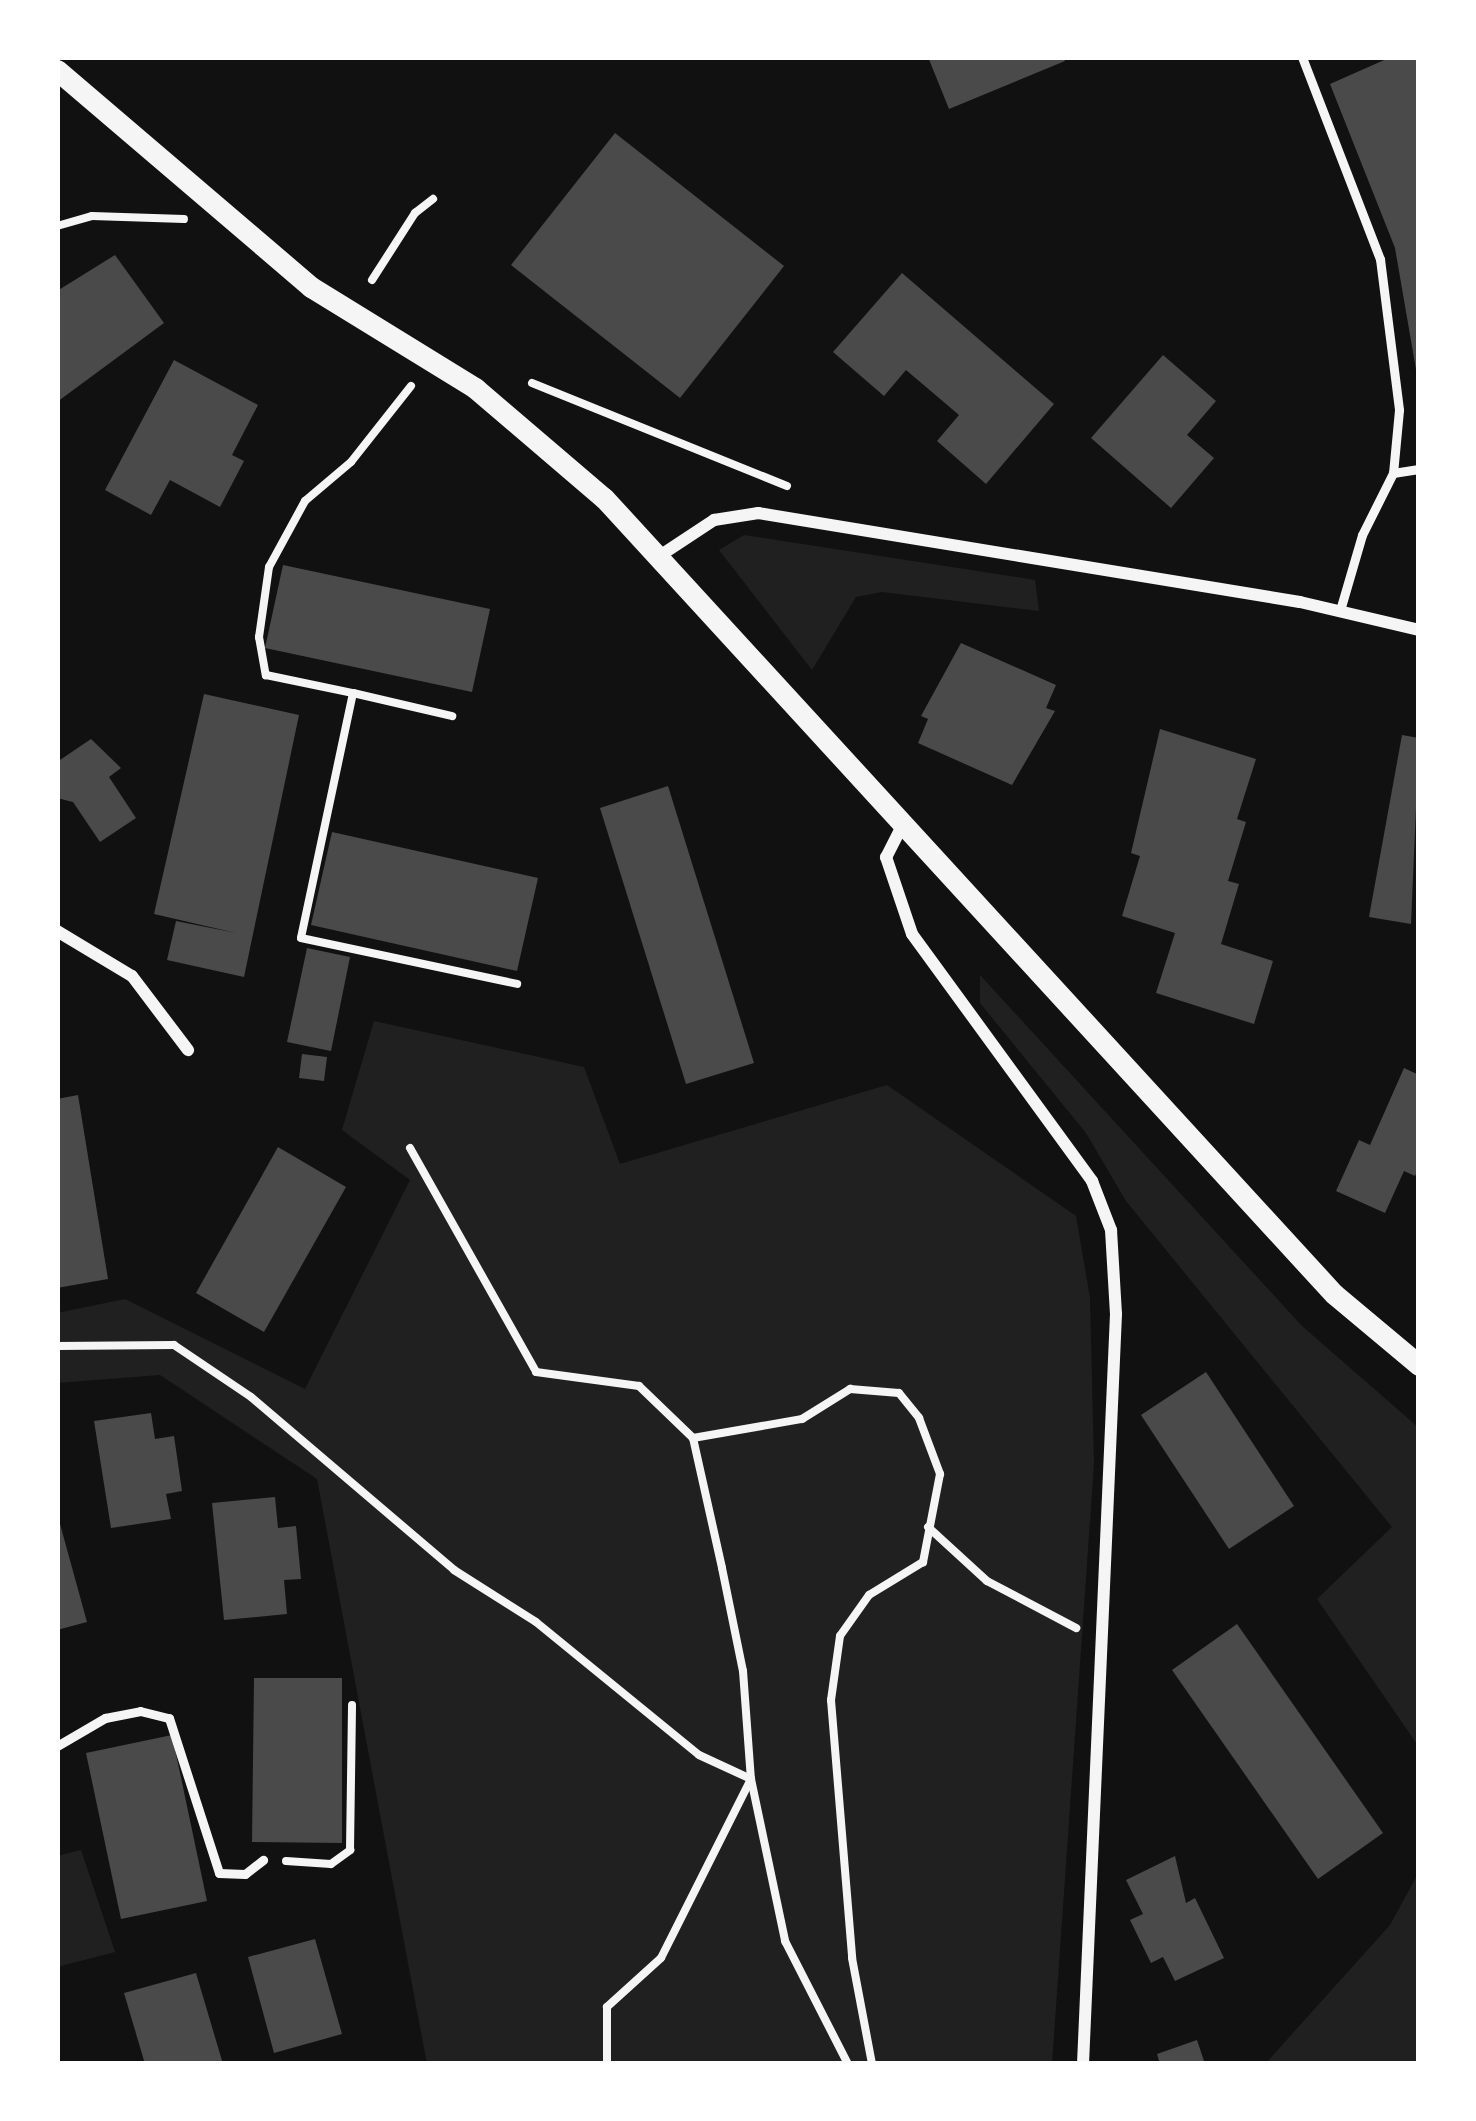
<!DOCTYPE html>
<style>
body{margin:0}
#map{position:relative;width:1476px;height:2121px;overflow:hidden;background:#111;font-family:"Source Sans 3",sans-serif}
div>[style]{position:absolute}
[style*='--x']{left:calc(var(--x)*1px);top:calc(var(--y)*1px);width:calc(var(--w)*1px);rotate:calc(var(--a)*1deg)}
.green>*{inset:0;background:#202020}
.building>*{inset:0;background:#4a4a4a}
.path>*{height:8px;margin:-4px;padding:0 4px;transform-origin:4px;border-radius:4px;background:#f5f5f5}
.service>*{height:9px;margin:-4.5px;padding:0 4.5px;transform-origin:4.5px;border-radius:4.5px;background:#f5f5f5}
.minor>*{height:12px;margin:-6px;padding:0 6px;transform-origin:6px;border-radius:6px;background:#f5f5f5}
.tertiary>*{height:21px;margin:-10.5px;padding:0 10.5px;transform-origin:10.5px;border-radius:10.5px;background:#f5f5f5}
span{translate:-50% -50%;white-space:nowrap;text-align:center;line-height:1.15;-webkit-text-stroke:9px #fff;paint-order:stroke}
.frame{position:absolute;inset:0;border:60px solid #fff;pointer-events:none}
</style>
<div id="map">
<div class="green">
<i style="clip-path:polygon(744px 535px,1035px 580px,1039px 611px,882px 592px,856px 597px,812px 670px,719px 550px)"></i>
<i style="clip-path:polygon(980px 975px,1302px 1326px,1419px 1428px,1419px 1747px,1317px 1599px,1392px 1527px,1126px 1201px,1086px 1133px,980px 1003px)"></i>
<i style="clip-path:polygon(374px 1021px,584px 1067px,620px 1164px,887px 1085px,1076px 1216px,1090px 1298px,1094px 1464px,1052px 2064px,427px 2064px,317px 1479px,160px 1375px,57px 1383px,57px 1313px,125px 1299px,305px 1389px,410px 1180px,342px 1130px)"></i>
<i style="clip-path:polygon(81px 1850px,115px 1952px,57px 1967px,57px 1856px)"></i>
<i style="clip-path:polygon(1419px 1872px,1419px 2064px,1265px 2064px,1390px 1925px)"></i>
</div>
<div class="building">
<i style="clip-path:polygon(928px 57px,1063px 57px,1065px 61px,949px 109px)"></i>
<i style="clip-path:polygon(1391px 57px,1419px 57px,1419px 387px,1395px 248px,1330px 84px)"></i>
<i style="clip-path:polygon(615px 133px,784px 266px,680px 398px,511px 265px)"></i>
<i style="clip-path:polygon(115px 255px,164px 323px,57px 402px,57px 291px)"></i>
<i style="clip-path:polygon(902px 273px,1054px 404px,986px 484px,937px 441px,959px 415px,906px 370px,884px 396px,833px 352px)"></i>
<i style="clip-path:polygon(1163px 355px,1216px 401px,1187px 435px,1214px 458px,1171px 508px,1091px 438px)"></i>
<i style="clip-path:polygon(174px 360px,258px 405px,232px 455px,244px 461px,220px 507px,170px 480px,151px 515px,105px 490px)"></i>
<i style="clip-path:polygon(283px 565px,490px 609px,472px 692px,265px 648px)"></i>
<i style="clip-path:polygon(961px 643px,1056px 685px,1046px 708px,1055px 711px,1012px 785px,918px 743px,928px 719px,921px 716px)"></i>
<i style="clip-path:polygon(204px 694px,299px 715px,244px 977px,167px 960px,176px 921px,236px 933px,154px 914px)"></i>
<i style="clip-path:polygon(1160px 729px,1256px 759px,1237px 819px,1246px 822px,1228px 881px,1239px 884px,1221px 944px,1273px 961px,1254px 1024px,1156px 993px,1175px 933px,1122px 916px,1140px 856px,1131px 853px)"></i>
<i style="clip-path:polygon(1402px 735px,1419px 738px,1411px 924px,1369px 917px)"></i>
<i style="clip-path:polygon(91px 739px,121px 768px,109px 777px,136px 818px,100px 842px,73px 802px,57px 798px,57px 762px)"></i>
<i style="clip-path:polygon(668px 786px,754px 1063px,686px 1084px,600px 808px)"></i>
<i style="clip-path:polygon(332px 832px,538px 878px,517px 971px,311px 925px)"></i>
<i style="clip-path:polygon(307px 948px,350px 957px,331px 1051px,287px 1042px)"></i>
<i style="clip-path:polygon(302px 1054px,327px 1057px,324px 1081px,299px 1078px)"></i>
<i style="clip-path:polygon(1404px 1068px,1419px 1075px,1419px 1168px,1415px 1176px,1404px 1171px,1385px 1213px,1336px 1191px,1359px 1140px,1370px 1145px)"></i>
<i style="clip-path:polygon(78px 1095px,108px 1279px,57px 1288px,57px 1099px)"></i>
<i style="clip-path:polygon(278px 1147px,346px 1187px,264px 1332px,196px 1293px)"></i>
<i style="clip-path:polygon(1206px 1372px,1294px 1506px,1229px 1549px,1141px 1415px)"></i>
<i style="clip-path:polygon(151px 1413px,155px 1439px,174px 1436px,182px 1491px,166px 1494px,171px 1519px,111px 1528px,94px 1421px)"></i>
<i style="clip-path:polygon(275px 1497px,278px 1528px,296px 1526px,301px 1579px,284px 1580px,287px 1614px,224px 1620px,212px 1503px)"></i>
<i style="clip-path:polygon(57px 1513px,87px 1622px,57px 1630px)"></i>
<i style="clip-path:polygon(1237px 1624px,1383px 1833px,1318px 1879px,1172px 1670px)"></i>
<i style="clip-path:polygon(254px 1678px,342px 1678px,342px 1843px,252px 1842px)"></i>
<i style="clip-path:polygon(172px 1735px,207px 1901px,121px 1919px,86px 1753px)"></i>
<i style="clip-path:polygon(1175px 1856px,1186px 1903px,1195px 1898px,1224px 1958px,1175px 1981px,1163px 1957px,1151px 1963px,1130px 1920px,1143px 1914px,1126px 1880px)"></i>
<i style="clip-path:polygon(315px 1939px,342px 2034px,274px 2053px,248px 1957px)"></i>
<i style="clip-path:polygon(196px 1973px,223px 2064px,145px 2064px,124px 1993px)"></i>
<i style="clip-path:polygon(1197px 2040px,1205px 2064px,1160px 2064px,1157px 2054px)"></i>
</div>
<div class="path">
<i style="--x:57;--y:226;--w:36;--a:-16"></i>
<i style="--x:92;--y:216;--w:92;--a:1.9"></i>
<i style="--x:372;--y:280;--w:80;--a:-57.3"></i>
<i style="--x:415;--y:213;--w:23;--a:-38"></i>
<i style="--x:532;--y:383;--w:275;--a:22"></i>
<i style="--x:411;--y:386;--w:97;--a:128.3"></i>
<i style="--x:351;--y:462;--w:60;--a:139.7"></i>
<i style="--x:305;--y:501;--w:75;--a:118.6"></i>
<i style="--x:269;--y:567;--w:71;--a:98.1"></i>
<i style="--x:259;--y:637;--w:39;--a:80"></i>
<i style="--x:266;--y:675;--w:89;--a:11.7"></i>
<i style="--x:353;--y:693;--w:250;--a:102"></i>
<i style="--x:301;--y:938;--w:221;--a:12"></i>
<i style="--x:353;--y:693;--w:102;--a:13.1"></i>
<i style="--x:410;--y:1148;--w:257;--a:60.6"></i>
<i style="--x:536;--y:1372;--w:104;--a:7.7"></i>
<i style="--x:639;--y:1386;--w:75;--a:43.9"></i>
<i style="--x:693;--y:1438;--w:133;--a:77.4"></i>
<i style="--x:722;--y:1568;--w:105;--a:78.5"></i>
<i style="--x:743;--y:1671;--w:108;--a:85.8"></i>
<i style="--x:751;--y:1779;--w:200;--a:116.7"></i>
<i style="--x:661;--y:1958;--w:73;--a:137.8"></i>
<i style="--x:607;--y:2007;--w:57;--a:90"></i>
<i style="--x:57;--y:1346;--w:117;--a:-0.5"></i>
<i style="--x:174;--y:1345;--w:93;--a:34"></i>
<i style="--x:251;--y:1397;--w:267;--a:40.4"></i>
<i style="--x:454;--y:1570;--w:97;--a:32.4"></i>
<i style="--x:536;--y:1622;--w:210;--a:39.2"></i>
<i style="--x:699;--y:1755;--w:57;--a:24.8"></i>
<i style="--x:751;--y:1779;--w:166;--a:78.1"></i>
<i style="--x:785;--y:1941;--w:138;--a:62.9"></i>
<i style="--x:693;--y:1438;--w:111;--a:-9.9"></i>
<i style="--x:802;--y:1419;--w:57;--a:-32"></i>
<i style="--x:850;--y:1389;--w:49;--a:4.7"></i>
<i style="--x:899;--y:1393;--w:32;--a:51"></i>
<i style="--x:919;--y:1418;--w:60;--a:69.4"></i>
<i style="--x:940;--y:1474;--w:90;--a:100.9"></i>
<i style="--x:923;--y:1562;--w:63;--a:148.6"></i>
<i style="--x:869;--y:1595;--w:50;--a:125.3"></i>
<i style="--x:840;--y:1636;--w:65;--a:98"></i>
<i style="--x:831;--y:1700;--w:259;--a:85.3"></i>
<i style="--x:852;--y:1958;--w:108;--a:79.3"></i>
<i style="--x:928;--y:1527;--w:80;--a:42.5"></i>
<i style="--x:987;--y:1581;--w:101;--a:27.8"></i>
<i style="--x:286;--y:1861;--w:45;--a:3.8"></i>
<i style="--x:331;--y:1864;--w:24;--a:-36"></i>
<i style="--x:350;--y:1850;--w:145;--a:-89.2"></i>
</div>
<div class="service">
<i style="--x:1302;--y:57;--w:217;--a:68.9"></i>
<i style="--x:1380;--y:259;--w:152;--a:82.8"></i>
<i style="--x:1399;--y:410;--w:63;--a:95.4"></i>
<i style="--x:1393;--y:473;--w:69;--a:116.6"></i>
<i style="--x:1362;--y:535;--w:78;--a:106.3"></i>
<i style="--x:1393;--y:473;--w:26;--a:-9"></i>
<i style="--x:57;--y:1746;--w:56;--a:-30.3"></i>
<i style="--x:105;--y:1718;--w:36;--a:-11"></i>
<i style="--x:140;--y:1711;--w:30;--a:14"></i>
<i style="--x:169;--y:1718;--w:163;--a:72.1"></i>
<i style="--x:219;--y:1873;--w:26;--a:2"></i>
<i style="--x:245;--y:1874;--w:23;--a:-38"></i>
</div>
<div class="minor">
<i style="--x:661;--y:555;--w:64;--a:-33.4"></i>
<i style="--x:714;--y:520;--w:45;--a:-9"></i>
<i style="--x:758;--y:513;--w:549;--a:9.33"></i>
<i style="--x:1300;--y:602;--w:122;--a:13.2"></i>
<i style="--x:901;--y:828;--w:33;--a:117"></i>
<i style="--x:886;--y:857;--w:81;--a:71.3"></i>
<i style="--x:912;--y:934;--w:306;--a:53.9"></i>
<i style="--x:1092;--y:1181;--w:53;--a:68.8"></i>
<i style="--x:1111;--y:1230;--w:84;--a:86.6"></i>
<i style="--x:1116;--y:1314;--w:751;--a:92.52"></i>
<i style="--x:57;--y:931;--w:87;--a:31"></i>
<i style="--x:132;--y:976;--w:93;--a:52.9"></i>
</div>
<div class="tertiary">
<i style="--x:57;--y:70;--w:334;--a:40.5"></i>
<i style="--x:311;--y:287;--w:193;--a:31.6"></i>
<i style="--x:475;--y:388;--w:170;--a:40.5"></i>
<i style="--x:604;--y:498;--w:1080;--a:47.48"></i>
<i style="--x:1334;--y:1294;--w:111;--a:39.9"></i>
</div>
<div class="frame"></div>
</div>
